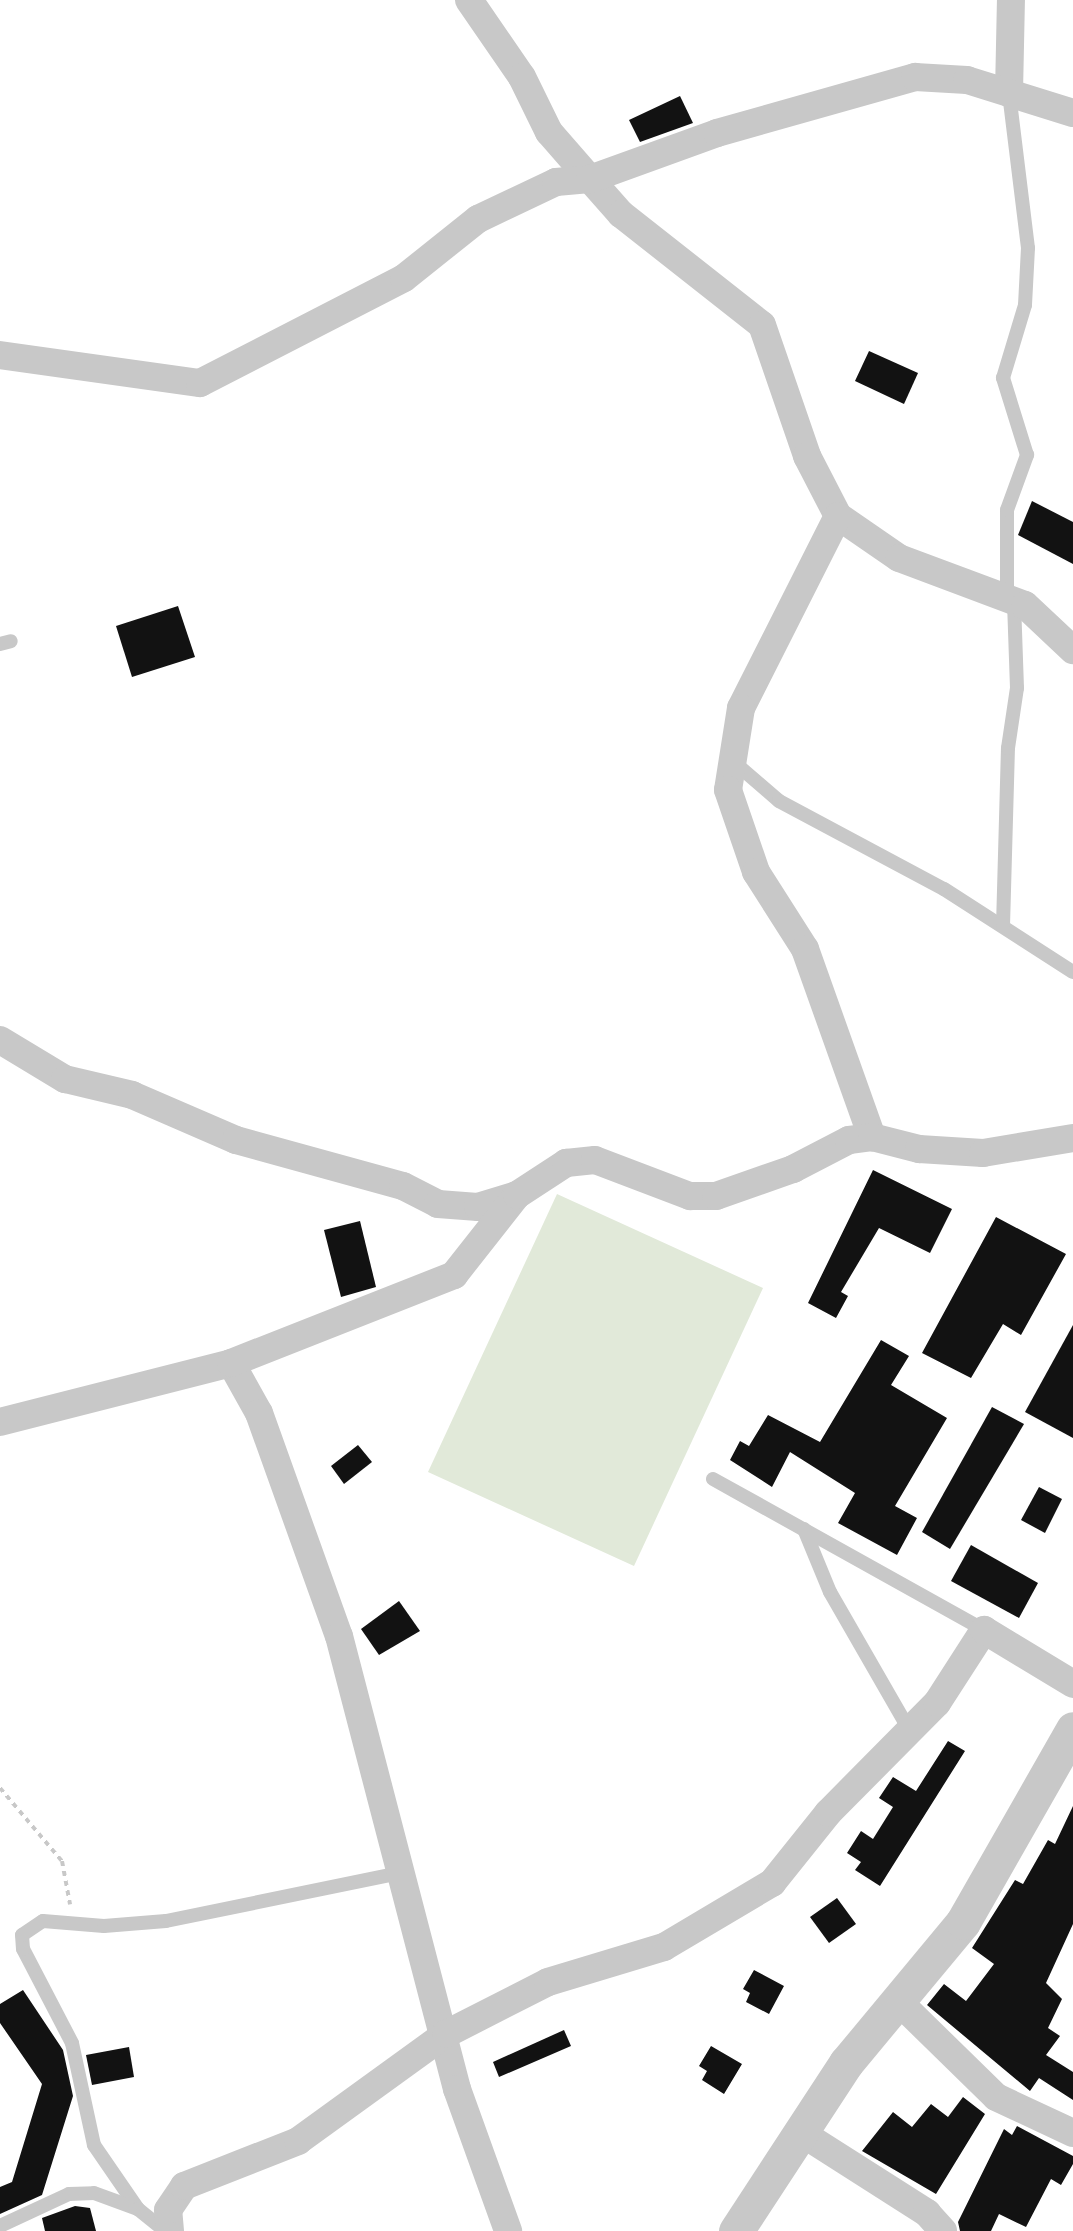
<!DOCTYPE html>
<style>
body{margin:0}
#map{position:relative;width:1073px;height:2231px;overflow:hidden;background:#fff;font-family:"PT Sans Narrow",sans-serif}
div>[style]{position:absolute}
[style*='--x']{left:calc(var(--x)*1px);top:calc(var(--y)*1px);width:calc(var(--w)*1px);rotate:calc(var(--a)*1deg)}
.green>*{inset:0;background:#e1e9d9}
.building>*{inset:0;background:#121212}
.path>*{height:4px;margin-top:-2px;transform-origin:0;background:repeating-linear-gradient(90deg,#c8c8c8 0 5px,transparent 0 10px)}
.service>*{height:14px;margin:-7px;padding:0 7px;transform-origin:7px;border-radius:7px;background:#c8c8c8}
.minor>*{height:28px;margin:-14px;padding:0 14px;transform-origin:14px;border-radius:14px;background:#c8c8c8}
.tertiary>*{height:35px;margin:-17.5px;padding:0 17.5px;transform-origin:17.5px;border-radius:17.5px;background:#c8c8c8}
span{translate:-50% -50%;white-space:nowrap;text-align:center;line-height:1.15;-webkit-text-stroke:10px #fff;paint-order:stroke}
</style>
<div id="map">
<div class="green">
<i style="clip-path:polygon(557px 1194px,763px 1288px,634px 1566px,428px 1472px)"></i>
</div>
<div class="building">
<i style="clip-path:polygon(680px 96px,693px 123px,640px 142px,629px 120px)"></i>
<i style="clip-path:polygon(869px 351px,918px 373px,904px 404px,855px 381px)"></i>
<i style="clip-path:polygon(1032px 501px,1073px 522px,1073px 564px,1018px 535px)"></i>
<i style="clip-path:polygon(178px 606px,195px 657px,132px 677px,116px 626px)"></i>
<i style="clip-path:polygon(873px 1170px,952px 1209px,930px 1253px,879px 1228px,841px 1292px,848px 1296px,836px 1318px,808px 1303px)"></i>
<i style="clip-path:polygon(996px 1217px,1066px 1254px,1021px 1335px,1003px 1324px,971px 1378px,922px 1353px)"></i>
<i style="clip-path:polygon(360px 1221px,376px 1287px,341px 1297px,324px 1230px)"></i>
<i style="clip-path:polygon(1073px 1325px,1073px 1438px,1025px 1412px)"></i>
<i style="clip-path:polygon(881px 1340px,909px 1356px,891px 1385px,947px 1418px,895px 1506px,917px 1518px,897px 1555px,838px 1523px,855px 1493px,790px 1452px,772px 1487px,730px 1460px,740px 1441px,749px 1446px,768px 1415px,820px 1442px)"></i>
<i style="clip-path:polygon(992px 1407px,1024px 1424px,950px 1549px,922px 1532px)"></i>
<i style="clip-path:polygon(358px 1445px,372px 1462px,344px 1484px,331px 1466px)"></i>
<i style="clip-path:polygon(1039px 1487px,1062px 1499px,1045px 1533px,1021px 1520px)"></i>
<i style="clip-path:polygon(971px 1545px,1038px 1583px,1019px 1618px,951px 1581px)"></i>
<i style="clip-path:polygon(399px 1601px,420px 1631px,379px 1655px,361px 1629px)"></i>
<i style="clip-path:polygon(948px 1741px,965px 1751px,880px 1886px,855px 1870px,861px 1862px,847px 1853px,861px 1831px,873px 1839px,893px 1807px,879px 1798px,893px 1777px,916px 1791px)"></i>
<i style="clip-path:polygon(1073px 1806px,1073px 1924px,1046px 1983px,1062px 1999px,1048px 2028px,1060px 2036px,1046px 2055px,1073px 2072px,1073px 2100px,1039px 2078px,1030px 2091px,927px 2005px,944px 1984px,966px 2001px,994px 1964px,972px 1948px,1015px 1880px,1023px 1884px,1048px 1840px,1055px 1844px)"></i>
<i style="clip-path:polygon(837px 1898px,856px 1924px,829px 1943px,810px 1917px)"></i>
<i style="clip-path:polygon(754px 1970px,784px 1986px,769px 2014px,746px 2002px,750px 1993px,743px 1989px)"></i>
<i style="clip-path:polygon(23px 1990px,63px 2050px,73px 2096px,42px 2195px,0 2214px,0 2187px,12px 2182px,42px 2084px,0 2023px,0 2004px)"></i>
<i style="clip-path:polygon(564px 2030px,571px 2046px,499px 2077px,493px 2062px)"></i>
<i style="clip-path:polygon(711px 2046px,742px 2064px,724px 2094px,702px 2080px,707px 2071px,699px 2066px)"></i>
<i style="clip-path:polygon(129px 2047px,134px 2077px,92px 2085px,86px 2055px)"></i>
<i style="clip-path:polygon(963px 2097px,985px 2114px,936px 2194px,862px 2151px,893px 2112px,912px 2127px,931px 2104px,948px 2117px)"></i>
<i style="clip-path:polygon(1017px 2126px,1073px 2156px,1073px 2164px,1061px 2185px,1051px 2179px,1026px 2227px,999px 2214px,991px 2231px,960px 2231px,958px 2222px,1004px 2129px,1012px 2135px)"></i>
<i style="clip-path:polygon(75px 2206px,90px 2208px,96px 2231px,45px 2231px,42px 2218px)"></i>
</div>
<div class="path">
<i style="--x:0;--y:1788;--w:96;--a:49.7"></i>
<i style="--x:62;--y:1861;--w:44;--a:79.5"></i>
</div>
<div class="service">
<i style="--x:1007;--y:595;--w:85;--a:-90"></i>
<i style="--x:1007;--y:510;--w:59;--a:-70"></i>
<i style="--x:1027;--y:455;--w:81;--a:-107.3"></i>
<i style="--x:1003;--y:378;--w:76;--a:-73.2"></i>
<i style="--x:1025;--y:305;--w:57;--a:-87"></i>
<i style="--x:1028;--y:248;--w:156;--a:-97"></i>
<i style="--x:0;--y:644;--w:11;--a:-15"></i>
<i style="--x:735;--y:763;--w:58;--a:40.8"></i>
<i style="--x:779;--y:801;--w:187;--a:28.1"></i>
<i style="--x:944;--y:889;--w:153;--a:32.8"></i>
<i style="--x:1003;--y:926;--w:178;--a:-88.4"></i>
<i style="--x:1008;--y:748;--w:61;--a:-81.5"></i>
<i style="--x:1017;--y:688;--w:88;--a:-92"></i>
<i style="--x:713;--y:1479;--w:310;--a:29.1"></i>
<i style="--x:804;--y:1529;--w:68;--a:67.6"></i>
<i style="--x:830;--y:1592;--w:160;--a:60.1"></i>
<i style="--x:138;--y:2209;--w:78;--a:-124.5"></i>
<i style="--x:94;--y:2145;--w:104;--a:-102.2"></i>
<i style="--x:72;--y:2043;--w:106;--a:-117.5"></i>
<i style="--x:23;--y:1949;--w:14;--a:-94"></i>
<i style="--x:22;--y:1935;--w:25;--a:-34"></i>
<i style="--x:43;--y:1921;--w:61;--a:4.7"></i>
<i style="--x:104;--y:1926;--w:62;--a:-4.6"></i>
<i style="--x:166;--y:1921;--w:238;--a:-11.6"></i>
<i style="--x:0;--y:2226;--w:76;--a:-24.9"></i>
<i style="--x:69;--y:2194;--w:25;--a:-2"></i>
<i style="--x:94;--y:2193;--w:47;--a:20"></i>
<i style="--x:138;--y:2209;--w:35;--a:39"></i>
</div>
<div class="minor">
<i style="--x:469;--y:0;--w:93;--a:55.5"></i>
<i style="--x:522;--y:77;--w:61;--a:63.9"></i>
<i style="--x:549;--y:132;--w:62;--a:48.9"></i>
<i style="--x:590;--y:179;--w:47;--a:48.5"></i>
<i style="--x:621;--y:214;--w:179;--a:38.2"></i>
<i style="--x:762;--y:325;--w:139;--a:71"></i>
<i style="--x:807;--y:456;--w:68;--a:62.7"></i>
<i style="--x:838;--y:516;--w:74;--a:34.5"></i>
<i style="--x:899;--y:558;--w:134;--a:20.5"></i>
<i style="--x:1025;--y:605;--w:66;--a:43.2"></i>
<i style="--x:1009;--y:93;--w:93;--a:-88.8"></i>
<i style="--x:0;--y:355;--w:202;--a:8"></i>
<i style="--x:200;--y:383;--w:229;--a:-27.2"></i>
<i style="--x:404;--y:278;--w:95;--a:-38.6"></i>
<i style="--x:478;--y:219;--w:86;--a:-25.4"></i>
<i style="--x:556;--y:182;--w:34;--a:-5"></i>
<i style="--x:590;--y:179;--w:135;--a:-19.9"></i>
<i style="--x:717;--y:133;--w:206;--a:-15.8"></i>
<i style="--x:915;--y:77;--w:52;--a:3.3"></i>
<i style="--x:967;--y:80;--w:111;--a:17.3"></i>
<i style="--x:838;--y:516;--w:215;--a:116.8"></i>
<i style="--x:741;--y:708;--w:83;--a:99"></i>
<i style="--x:728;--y:790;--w:87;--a:71.1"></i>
<i style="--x:756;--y:872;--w:91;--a:57.5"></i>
<i style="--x:805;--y:949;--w:200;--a:70.4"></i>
<i style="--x:0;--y:1040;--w:76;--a:31"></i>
<i style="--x:65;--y:1079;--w:69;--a:13.4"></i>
<i style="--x:132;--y:1095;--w:113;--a:23.4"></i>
<i style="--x:236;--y:1140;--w:173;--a:15.4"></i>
<i style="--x:403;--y:1186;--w:39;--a:27"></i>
<i style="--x:438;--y:1204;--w:40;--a:4.3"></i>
<i style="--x:478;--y:1207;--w:41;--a:-17.1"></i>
<i style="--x:231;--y:1363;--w:57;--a:60.8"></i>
<i style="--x:259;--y:1413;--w:237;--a:70.3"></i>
<i style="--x:339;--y:1636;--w:468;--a:75.4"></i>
<i style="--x:457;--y:2089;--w:151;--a:70.2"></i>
<i style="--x:0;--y:1422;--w:238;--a:-14.3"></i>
<i style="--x:231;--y:1363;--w:240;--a:-21.5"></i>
<i style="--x:454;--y:1275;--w:102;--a:-51.8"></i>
<i style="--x:517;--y:1195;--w:59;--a:-33.1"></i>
<i style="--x:566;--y:1163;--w:29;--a:-6"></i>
<i style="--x:595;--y:1160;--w:102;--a:20.8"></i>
<i style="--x:690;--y:1196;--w:26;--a:0"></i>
<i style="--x:716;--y:1196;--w:82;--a:-19.3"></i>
<i style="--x:793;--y:1169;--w:63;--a:-27.4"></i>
<i style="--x:849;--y:1140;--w:23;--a:-7"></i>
<i style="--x:872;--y:1137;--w:49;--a:14.3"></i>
<i style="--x:919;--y:1149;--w:64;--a:3.6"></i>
<i style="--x:983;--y:1153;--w:91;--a:-9.5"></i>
<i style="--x:898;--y:2001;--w:137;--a:44.4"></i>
<i style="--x:996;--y:2097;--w:85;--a:25.1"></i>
<i style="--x:800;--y:2132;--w:151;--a:32.5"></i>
<i style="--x:927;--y:2213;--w:24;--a:48"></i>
<i style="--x:170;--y:2231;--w:21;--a:-95"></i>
<i style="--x:168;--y:2210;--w:29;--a:-56"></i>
<i style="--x:184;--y:2186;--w:123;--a:-21.5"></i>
<i style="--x:298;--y:2141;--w:183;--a:-35.9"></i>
<i style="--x:446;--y:2034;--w:114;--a:-27"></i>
<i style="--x:548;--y:1982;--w:121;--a:-16.8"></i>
<i style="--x:664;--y:1947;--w:126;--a:-30.7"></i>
<i style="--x:772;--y:1883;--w:90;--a:-51.3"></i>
<i style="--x:828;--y:1813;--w:155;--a:-45.3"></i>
<i style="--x:937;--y:1703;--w:87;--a:-57.2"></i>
<i style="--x:984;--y:1630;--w:104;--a:31.2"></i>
</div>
<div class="tertiary">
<i style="--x:736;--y:2231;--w:201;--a:-56.8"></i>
<i style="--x:846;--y:2063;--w:183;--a:-50.3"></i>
<i style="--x:963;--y:1922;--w:222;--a:-60.3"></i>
</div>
</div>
